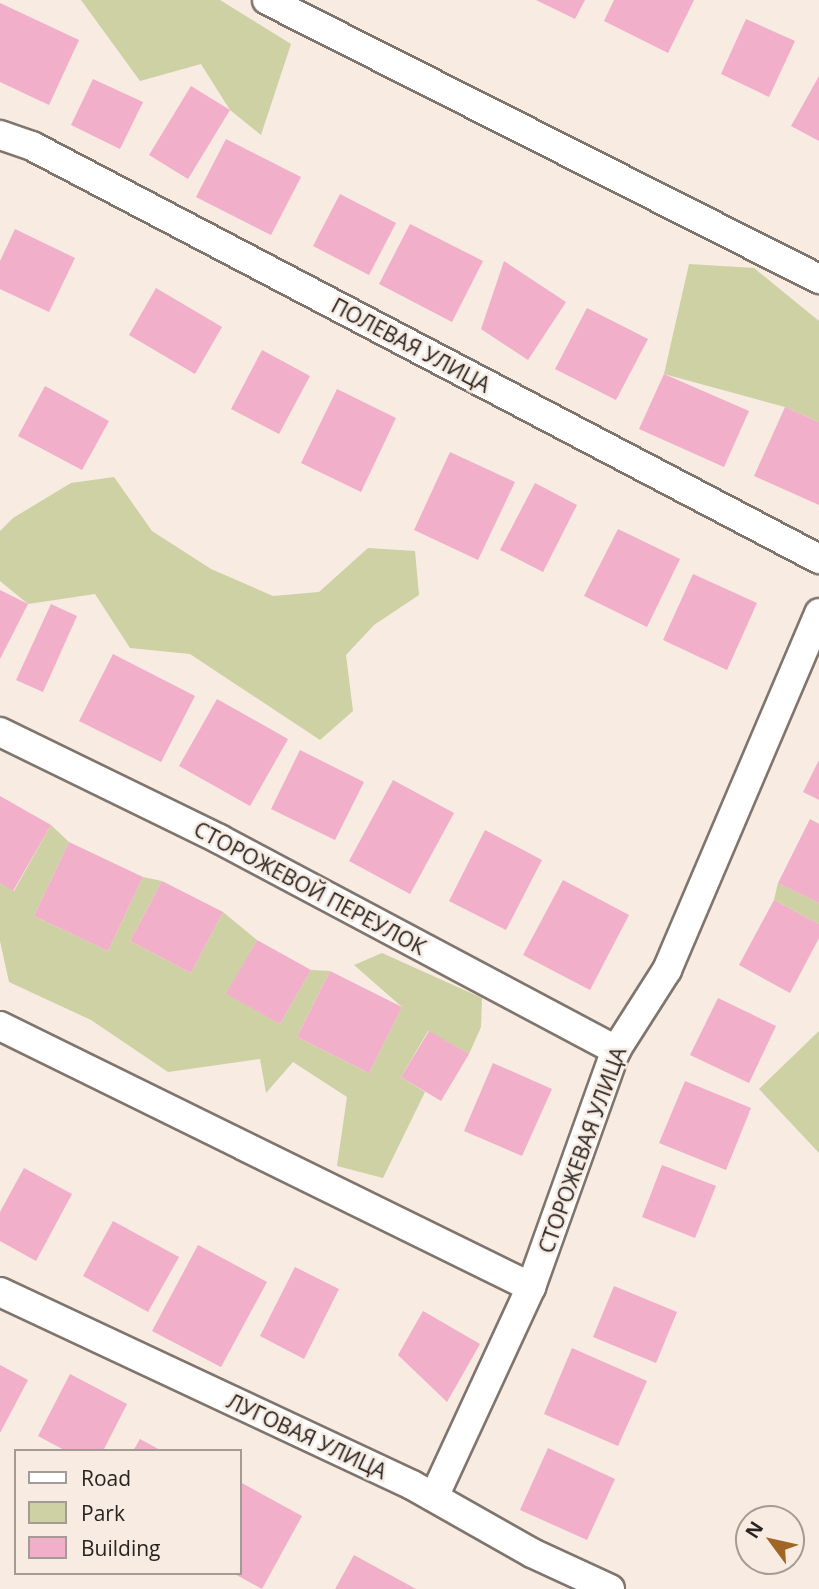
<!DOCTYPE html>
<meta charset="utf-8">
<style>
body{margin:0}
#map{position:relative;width:819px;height:1589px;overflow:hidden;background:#f7ebe2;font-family:"Open Sans",sans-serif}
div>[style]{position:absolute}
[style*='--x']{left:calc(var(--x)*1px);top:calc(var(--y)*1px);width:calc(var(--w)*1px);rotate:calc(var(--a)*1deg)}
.green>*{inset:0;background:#cdd1a4}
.building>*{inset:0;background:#f1afca}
.roads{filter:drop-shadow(2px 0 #80756d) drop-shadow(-2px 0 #80756d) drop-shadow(0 2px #80756d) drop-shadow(0 -2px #80756d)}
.minor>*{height:28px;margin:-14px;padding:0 14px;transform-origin:14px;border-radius:14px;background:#fff}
span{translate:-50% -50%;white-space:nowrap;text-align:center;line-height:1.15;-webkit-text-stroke:5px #f7ebe2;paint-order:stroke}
.street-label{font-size:21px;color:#282421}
.legend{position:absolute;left:14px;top:1449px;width:228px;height:126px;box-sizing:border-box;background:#f7ebe2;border:2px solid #a49b95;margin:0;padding:9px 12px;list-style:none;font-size:21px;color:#282421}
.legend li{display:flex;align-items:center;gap:14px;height:35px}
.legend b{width:35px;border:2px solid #a49b95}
.north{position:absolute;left:735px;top:1505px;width:70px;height:70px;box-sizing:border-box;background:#f7ebe2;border:2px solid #a49b95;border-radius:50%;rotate:303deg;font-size:19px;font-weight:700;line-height:28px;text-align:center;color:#282421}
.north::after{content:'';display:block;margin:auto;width:24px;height:32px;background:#a16626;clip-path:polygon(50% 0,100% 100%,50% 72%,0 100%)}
</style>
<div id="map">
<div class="green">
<i style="clip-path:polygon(81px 0,220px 0,291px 44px,261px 135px,230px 110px,201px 64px,140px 81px)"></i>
<i style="clip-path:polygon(689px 264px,754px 268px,819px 321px,819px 422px,785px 407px,664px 374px)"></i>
<i style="clip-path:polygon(114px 477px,152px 531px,211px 569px,273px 596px,319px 592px,368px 548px,415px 551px,419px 595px,374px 625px,346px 655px,353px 711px,320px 740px,190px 654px,130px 648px,95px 594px,28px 604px,0 581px,0 531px,13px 518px,71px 483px)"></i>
<i style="clip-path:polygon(51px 825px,69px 842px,34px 916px,108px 951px,143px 877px,162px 881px,130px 941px,191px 973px,223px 912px,257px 940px,227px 994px,280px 1024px,311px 970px,330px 971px,297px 1037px,369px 1073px,402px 1007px,354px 965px,382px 953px,482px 998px,481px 1027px,469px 1054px,428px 1031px,401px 1077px,425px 1092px,383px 1178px,337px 1166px,347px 1097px,293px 1062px,266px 1093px,260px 1059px,168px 1072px,91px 1020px,9px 982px,0 941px,0 883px,14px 891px)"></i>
<i style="clip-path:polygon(778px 883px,819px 903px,819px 924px,774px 900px)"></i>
<i style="clip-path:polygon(819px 1031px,819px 1153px,759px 1089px)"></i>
</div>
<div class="building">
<i style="clip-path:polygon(536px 0,585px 0,575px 19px)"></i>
<i style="clip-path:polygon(614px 0,694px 0,668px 53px,604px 21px)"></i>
<i style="clip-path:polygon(0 3px,79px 40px,49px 105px,0 82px)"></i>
<i style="clip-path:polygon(746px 19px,795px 41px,769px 97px,721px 74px)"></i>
<i style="clip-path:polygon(819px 76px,819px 141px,791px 126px)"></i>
<i style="clip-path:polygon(93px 79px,143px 102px,120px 149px,71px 125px)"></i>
<i style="clip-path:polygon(191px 86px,230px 110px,188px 179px,149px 155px)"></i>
<i style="clip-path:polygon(226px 139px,301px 177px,271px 235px,196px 197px)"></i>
<i style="clip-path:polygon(340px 194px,396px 223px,369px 275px,313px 246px)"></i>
<i style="clip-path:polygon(410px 224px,483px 261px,452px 322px,379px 284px)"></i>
<i style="clip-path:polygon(15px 229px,75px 258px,49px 312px,0 289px,0 261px)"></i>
<i style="clip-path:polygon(504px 261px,566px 302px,528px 360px,481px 329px)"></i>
<i style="clip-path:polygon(156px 288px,222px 327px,195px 374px,129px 335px)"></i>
<i style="clip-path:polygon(587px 308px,648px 339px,616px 400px,555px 369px)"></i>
<i style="clip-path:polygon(262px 350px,310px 376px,279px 434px,231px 409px)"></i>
<i style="clip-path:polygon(664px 374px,749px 411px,724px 467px,639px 429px)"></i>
<i style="clip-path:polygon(45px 386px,109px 421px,82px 470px,18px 436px)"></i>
<i style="clip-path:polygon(337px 389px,396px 418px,361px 492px,301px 463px)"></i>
<i style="clip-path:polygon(785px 407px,819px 422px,819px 505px,754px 476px)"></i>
<i style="clip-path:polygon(450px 452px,515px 482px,478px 560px,414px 530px)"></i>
<i style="clip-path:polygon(535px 483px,577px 505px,543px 572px,500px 550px)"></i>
<i style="clip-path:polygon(618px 529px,680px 559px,647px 627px,584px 596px)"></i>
<i style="clip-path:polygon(693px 574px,757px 603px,727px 670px,663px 640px)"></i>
<i style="clip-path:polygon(0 590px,28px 604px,0 659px)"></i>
<i style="clip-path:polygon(51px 604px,77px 616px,43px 692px,16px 680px)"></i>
<i style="clip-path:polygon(113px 654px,195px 696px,161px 762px,79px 721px)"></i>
<i style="clip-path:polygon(217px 699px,288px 739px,250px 806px,179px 766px)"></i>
<i style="clip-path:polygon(300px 750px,364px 782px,335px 840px,271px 809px)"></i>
<i style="clip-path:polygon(819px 760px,819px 800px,803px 792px)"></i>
<i style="clip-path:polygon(393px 780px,454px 813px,410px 894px,349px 861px)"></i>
<i style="clip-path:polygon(0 796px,51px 825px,13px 891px,0 883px)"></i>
<i style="clip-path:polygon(810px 819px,819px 824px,819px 903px,778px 883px)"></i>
<i style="clip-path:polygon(485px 830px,542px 860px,506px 930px,449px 901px)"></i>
<i style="clip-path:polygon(69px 842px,143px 877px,108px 951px,34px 916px)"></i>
<i style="clip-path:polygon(563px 880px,629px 915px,590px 990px,523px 955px)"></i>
<i style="clip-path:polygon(162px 881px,223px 912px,191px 973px,130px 941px)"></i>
<i style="clip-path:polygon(774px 900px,819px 924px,819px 938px,790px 993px,739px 965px)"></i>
<i style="clip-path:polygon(257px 940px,311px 970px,280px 1024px,226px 994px)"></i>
<i style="clip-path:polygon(330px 971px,402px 1007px,369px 1073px,297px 1037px)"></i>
<i style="clip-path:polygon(718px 998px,776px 1026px,749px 1083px,690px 1055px)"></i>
<i style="clip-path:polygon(429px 1031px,469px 1054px,441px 1101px,401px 1077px)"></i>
<i style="clip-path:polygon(493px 1063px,552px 1089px,522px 1156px,464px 1131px)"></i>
<i style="clip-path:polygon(685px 1081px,751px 1108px,726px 1170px,659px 1143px)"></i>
<i style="clip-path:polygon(662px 1165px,716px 1186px,695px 1238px,642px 1217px)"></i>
<i style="clip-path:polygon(24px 1168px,72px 1194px,36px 1261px,0 1241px,0 1212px)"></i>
<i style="clip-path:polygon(113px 1221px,179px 1257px,148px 1312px,83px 1276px)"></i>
<i style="clip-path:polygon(198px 1245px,267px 1282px,221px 1367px,152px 1331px)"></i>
<i style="clip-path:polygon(295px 1267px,339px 1289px,304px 1359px,260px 1336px)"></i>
<i style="clip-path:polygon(614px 1286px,677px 1312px,656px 1363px,593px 1337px)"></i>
<i style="clip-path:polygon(423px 1311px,480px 1344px,447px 1402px,398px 1355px)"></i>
<i style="clip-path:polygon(572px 1348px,647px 1381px,618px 1446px,544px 1414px)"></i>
<i style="clip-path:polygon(0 1365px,28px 1380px,0 1433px)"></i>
<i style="clip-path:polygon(70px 1374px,127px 1404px,103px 1451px,66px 1451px,38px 1436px)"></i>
<i style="clip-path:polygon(140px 1439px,162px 1451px,133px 1451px)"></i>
<i style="clip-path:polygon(548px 1448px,615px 1479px,587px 1540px,520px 1510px)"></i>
<i style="clip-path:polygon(240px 1482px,302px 1516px,262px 1589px,233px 1573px,240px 1573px)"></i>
<i style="clip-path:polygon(354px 1555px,416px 1589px,335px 1589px)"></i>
</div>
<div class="roads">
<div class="minor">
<i style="--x:267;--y:0;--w:619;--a:26.81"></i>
<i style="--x:0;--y:135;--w:34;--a:19"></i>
<i style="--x:32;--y:146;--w:889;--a:27.69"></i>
<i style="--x:0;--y:732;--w:244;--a:26"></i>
<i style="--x:219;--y:839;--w:450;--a:28"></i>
<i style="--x:0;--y:1026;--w:592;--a:26.18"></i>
<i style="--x:0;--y:1292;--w:455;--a:25.1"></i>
<i style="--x:412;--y:1485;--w:138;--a:29.5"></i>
<i style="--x:532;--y:1553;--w:86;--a:24.8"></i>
<i style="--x:434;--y:1497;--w:231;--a:-65.2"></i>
<i style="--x:531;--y:1287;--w:252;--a:-70.3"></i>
<i style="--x:616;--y:1050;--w:95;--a:-57.5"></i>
<i style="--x:667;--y:970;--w:388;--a:-66.9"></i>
</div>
</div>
<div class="street-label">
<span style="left:411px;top:345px;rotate:28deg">ПОЛЕВАЯ УЛИЦА</span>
<span style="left:310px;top:888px;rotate:28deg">СТОРОЖЕВОЙ ПЕРЕУЛОК</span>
<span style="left:582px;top:1150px;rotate:-70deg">СТОРОЖЕВАЯ УЛИЦА</span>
<span style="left:307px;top:1436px;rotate:25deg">ЛУГОВАЯ УЛИЦА</span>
</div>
<ul class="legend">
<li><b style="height:9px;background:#fff"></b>Road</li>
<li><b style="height:19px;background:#cdd1a4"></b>Park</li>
<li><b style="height:19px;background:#f1afca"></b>Building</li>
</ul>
<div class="north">N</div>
</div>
